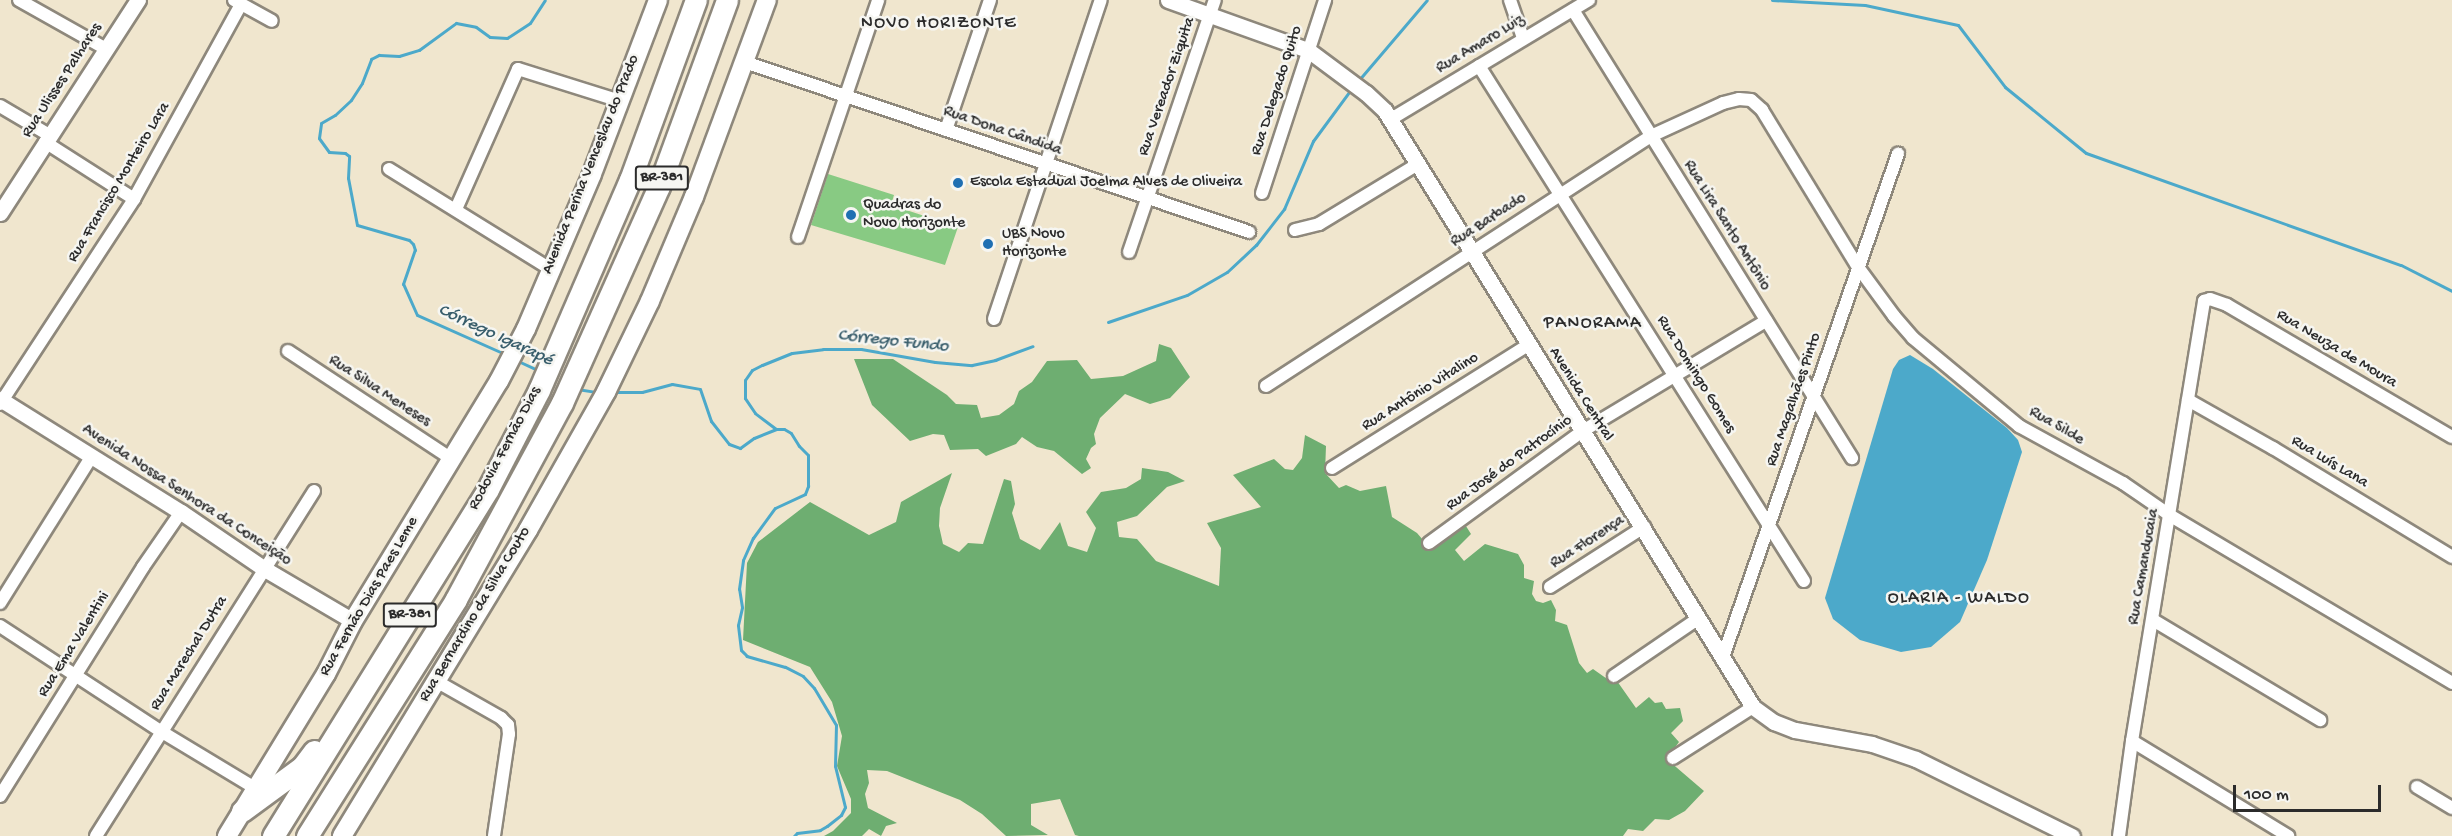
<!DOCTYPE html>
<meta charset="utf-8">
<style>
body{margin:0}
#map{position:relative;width:2452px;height:836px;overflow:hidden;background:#f0e6ce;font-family:"Gochi Hand",sans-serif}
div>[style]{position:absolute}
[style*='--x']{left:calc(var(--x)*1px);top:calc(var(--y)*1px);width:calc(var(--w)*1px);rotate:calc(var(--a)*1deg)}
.green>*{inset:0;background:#88ca83}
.forest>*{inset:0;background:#6eae71}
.water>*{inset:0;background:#4ca9ca}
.stream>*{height:3px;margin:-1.5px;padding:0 1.5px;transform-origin:1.5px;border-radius:1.5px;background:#4ca9ca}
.roads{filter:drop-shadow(2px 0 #8e887c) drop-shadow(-2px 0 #8e887c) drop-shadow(0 2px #8e887c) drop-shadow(0 -2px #8e887c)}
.minor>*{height:12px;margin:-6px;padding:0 6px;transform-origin:6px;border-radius:6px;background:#fff}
.tertiary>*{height:15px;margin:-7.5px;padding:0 7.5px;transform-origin:7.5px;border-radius:7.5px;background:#fff}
.primary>*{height:18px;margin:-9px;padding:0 9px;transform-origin:9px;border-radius:9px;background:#fff}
.motorway>*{height:21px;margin:-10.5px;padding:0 10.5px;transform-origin:10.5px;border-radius:10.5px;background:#fff}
.dots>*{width:16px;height:16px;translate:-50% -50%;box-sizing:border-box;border:3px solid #f6f6f2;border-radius:50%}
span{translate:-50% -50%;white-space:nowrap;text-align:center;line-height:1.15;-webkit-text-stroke:5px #f6f6f2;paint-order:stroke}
.shield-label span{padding:2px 4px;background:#f6f6f2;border:2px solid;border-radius:4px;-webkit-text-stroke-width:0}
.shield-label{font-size:15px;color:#2b2b2b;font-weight:700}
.street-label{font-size:16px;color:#2b2b2b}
.poi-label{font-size:16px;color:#2b2b2b}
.left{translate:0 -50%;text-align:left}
.neighbourhood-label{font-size:18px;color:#2b2b2b;letter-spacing:1.5px}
.water-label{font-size:18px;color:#385d6b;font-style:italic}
.scale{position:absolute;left:2233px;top:785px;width:148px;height:27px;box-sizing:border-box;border:3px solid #2b2b2b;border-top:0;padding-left:8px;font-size:18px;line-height:21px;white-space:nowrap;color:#2b2b2b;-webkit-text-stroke:4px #f6f6f2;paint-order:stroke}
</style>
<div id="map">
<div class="green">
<i style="clip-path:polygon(828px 174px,894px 195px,891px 205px,958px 227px,945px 265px,811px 225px)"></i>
</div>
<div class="forest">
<i style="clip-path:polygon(1159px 344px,1171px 348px,1190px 377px,1170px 398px,1150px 404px,1125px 394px,1100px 418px,1094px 434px,1096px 444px,1091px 448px,1086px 459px,1091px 468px,1082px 474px,1054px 451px,1037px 447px,1022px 437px,1016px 444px,986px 456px,978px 449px,950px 450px,944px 435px,933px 434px,910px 441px,872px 405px,854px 359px,893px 359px,947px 395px,956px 404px,977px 405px,981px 418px,999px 415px,1014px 404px,1019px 391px,1032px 382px,1047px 361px,1077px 360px,1091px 379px,1123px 376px,1156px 361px)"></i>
<i style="clip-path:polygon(1305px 435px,1326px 446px,1325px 473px,1339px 488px,1346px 485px,1360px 491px,1386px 486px,1392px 517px,1417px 533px,1429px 547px,1464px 523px,1471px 534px,1455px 550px,1464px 561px,1485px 544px,1518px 554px,1524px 565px,1524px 578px,1534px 581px,1532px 594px,1536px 601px,1543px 603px,1551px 600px,1556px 610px,1555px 621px,1567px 625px,1579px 663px,1587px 673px,1593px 669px,1610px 681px,1617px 681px,1636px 708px,1649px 697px,1655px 703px,1662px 702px,1666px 709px,1680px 708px,1683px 721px,1671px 733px,1679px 742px,1670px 754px,1669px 761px,1704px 791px,1685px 811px,1669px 820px,1655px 819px,1643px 831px,1628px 829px,1623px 836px,1079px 836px,1075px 835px,1060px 799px,1031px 804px,1031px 825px,1048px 835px,1006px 836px,982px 814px,960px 800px,887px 771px,867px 770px,869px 783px,865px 794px,868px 808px,897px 823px,886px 826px,881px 836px,869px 829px,862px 836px,824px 836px,833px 831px,851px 813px,851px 799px,837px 766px,842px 736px,832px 702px,810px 667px,743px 640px,747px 563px,758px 542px,810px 502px,869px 535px,896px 522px,901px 502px,952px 473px,940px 508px,939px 526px,943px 544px,959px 552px,968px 543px,983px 544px,1004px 479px,1011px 481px,1015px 504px,1012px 513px,1020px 539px,1040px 550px,1060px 522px,1068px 546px,1087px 552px,1096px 528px,1086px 512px,1101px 492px,1126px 488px,1141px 479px,1142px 468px,1168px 472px,1185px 481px,1167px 487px,1137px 516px,1117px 522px,1119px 537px,1137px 539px,1156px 561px,1219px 586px,1221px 548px,1207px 523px,1261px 507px,1233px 475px,1274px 459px,1285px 469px,1293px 470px,1302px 458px)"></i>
</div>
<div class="water">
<i style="clip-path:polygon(1910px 355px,1933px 369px,2007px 428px,2018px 440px,2022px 452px,1987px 560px,1960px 622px,1931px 647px,1901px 652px,1860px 640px,1833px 619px,1825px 598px,1893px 369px,1899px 360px)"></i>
</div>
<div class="stream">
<i style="--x:1772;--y:0;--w:93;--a:3.1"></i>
<i style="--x:1865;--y:5;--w:95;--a:12.1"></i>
<i style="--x:1958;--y:25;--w:78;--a:52.8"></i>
<i style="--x:2005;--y:87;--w:104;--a:39.2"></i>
<i style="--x:2086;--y:153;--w:334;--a:19.6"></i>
<i style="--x:2401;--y:265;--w:57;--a:27"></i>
<i style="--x:1358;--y:81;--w:106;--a:-49.6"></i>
<i style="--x:1108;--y:322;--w:83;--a:-18.9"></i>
<i style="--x:1187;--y:295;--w:46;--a:-29.9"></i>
<i style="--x:1227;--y:272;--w:40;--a:-43"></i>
<i style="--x:1256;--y:245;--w:46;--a:-52.1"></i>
<i style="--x:1284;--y:209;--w:74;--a:-66.9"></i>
<i style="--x:1313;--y:141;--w:66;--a:-53.7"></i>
<i style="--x:507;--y:355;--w:98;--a:-156"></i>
<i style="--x:417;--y:315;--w:34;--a:-114"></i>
<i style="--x:403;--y:284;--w:36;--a:-71"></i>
<i style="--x:415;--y:250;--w:6;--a:-108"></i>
<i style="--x:413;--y:244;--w:6;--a:-135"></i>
<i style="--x:409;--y:240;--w:54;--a:-163.9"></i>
<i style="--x:357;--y:225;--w:48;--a:-100.8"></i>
<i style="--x:348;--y:178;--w:22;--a:-87"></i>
<i style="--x:349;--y:156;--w:5;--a:-143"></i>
<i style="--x:345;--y:153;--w:16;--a:-176"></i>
<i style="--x:329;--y:152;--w:17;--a:-126"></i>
<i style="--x:319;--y:138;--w:15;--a:-82"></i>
<i style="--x:321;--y:123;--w:16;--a:-30"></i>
<i style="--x:335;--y:115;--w:22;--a:-43"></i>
<i style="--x:351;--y:100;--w:20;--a:-57"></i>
<i style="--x:362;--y:83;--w:26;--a:-69"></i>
<i style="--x:371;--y:59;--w:9;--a:-27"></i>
<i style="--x:379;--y:55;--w:20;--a:3"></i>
<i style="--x:399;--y:56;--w:21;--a:-17"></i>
<i style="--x:419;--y:50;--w:46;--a:-36.1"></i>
<i style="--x:456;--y:23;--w:20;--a:11"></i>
<i style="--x:476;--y:27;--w:17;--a:36"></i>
<i style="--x:490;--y:37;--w:17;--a:3"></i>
<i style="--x:507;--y:38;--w:27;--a:-33"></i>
<i style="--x:530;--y:23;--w:27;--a:-57"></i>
<i style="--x:518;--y:361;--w:23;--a:25"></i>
<i style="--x:577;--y:389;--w:20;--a:9"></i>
<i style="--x:613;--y:392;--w:29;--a:0"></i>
<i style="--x:642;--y:392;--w:31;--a:-15"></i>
<i style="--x:672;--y:384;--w:28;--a:10"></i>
<i style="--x:700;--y:389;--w:34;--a:71"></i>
<i style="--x:711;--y:421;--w:29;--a:52"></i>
<i style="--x:729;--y:444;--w:12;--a:20"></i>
<i style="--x:740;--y:448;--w:17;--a:-36"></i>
<i style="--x:754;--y:438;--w:24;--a:-22"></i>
<i style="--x:794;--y:836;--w:4;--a:-45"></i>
<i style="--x:797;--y:833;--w:23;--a:-7"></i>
<i style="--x:820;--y:830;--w:8;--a:-30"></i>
<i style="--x:827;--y:826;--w:18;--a:-38"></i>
<i style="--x:841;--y:815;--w:9;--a:-63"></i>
<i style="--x:845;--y:807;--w:42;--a:-103.7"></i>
<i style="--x:835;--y:766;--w:41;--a:-88.6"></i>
<i style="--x:836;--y:725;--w:43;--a:-120.7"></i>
<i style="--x:814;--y:688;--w:16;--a:-133"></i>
<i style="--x:803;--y:676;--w:20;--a:-153"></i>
<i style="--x:785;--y:667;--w:40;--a:-164"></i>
<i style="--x:747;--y:656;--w:8;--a:-135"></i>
<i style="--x:741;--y:650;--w:25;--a:-97"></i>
<i style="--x:738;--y:625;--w:18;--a:-77"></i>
<i style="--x:742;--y:607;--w:18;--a:-99"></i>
<i style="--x:739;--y:589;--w:29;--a:-82"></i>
<i style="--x:743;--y:560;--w:24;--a:-66"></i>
<i style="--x:753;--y:538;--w:37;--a:-54"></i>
<i style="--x:775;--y:508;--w:33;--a:-25"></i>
<i style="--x:805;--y:494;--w:9;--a:-69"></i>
<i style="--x:808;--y:486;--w:31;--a:-90"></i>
<i style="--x:808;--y:455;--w:13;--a:-135"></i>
<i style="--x:799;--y:446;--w:15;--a:-122"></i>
<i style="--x:791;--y:433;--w:8;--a:-150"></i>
<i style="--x:784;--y:429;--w:8;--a:180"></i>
<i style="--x:776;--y:429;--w:26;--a:-143"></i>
<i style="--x:755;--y:413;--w:18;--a:-124"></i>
<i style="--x:745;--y:398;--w:18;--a:-90"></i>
<i style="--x:745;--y:380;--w:12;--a:-55"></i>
<i style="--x:752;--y:370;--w:11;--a:-27"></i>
<i style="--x:762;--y:365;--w:32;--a:-22"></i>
<i style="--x:792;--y:353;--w:31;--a:-7"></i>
<i style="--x:823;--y:349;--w:38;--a:0"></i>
<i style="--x:861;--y:349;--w:75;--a:10"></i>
<i style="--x:935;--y:362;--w:37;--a:5"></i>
<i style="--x:972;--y:365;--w:24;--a:-12"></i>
<i style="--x:995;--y:360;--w:40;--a:-20.2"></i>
</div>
<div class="roads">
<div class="minor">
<i style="--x:19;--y:0;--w:100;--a:29.4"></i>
<i style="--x:234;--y:0;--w:43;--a:28.9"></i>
<i style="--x:1510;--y:0;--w:40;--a:71.1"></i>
<i style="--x:1573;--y:10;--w:528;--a:58.09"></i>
<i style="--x:745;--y:62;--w:532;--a:18.64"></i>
<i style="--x:1479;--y:66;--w:609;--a:57.75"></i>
<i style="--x:0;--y:106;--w:57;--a:30.6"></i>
<i style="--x:1391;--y:119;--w:231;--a:-31"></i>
<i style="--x:946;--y:130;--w:137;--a:-71.3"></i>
<i style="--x:45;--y:142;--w:106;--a:32.6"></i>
<i style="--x:389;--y:169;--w:190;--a:31.8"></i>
<i style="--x:1262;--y:193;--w:203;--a:-71.9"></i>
<i style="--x:456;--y:209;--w:153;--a:-66.1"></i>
<i style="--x:518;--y:69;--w:107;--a:17.4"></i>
<i style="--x:1295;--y:230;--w:25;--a:-14"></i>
<i style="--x:1319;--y:224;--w:114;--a:-31.3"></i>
<i style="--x:798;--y:237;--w:250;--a:-71.3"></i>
<i style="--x:1129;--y:252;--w:266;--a:-71.2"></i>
<i style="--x:994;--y:319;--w:336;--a:-71.5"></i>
<i style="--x:288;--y:351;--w:196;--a:33.4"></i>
<i style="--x:1266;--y:386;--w:459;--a:-33"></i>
<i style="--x:1651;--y:136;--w:79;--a:-24.6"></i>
<i style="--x:1723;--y:103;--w:16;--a:-14"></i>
<i style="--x:1739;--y:99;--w:12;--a:5"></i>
<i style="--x:1751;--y:100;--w:15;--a:42"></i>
<i style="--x:1762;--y:110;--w:184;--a:58.6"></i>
<i style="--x:1858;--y:267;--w:61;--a:53.7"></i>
<i style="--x:1894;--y:316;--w:29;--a:49"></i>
<i style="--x:1913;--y:338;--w:138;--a:39.7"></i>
<i style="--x:2019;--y:426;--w:119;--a:28.7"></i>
<i style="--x:2123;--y:483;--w:58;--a:34.5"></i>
<i style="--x:2171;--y:516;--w:327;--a:30.7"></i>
<i style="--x:2188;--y:400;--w:98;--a:29.5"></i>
<i style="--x:2273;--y:448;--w:210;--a:31.3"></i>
<i style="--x:0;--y:404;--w:245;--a:-56.8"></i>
<i style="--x:134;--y:199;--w:222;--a:-61.2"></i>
<i style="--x:1332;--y:468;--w:231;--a:-32.1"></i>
<i style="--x:1429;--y:543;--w:188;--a:-36.1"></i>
<i style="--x:1581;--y:432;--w:216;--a:-31"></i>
<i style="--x:1550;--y:587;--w:112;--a:-32.6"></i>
<i style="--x:0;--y:603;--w:173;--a:-58"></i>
<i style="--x:2153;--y:620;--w:195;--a:30.9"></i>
<i style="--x:0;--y:626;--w:194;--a:33.2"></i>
<i style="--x:162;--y:732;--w:109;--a:31.1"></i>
<i style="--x:1723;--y:657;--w:533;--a:-70.82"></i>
<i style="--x:1614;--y:676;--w:103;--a:-34.3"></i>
<i style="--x:436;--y:681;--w:75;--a:29.6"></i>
<i style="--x:501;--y:718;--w:10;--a:45"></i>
<i style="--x:508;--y:725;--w:9;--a:84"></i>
<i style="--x:509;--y:734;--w:103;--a:98.4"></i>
<i style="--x:2132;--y:741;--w:183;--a:31.3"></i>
<i style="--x:1673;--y:758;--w:95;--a:-32.5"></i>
<i style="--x:2417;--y:787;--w:41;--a:31"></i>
<i style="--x:0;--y:796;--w:270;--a:-58"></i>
<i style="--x:143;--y:567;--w:67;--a:-55.4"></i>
<i style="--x:96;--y:836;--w:408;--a:-57.7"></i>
<i style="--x:2119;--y:836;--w:96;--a:-82.2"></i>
<i style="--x:2132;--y:741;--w:446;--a:-80.7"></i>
<i style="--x:2204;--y:301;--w:6;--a:-18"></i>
<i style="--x:2210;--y:299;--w:18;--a:19"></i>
<i style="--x:2227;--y:305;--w:261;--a:30.4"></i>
</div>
<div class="tertiary">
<i style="--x:1168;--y:0;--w:149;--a:19.7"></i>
<i style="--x:1308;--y:50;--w:72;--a:36.6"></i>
<i style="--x:1366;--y:93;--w:26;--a:43"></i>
<i style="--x:1385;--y:111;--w:700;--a:58.31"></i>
<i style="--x:1753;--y:707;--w:26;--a:36"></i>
<i style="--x:1774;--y:722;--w:22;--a:21"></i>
<i style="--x:1795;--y:730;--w:78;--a:10.3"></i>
<i style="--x:1872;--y:744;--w:46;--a:18.8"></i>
<i style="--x:1916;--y:759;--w:174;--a:26.3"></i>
<i style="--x:0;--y:213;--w:254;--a:-57.1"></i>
<i style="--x:0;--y:399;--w:213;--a:32"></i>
<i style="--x:181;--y:512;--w:99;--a:34.3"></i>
<i style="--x:263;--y:568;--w:104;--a:30.5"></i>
</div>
<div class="primary">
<i style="--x:227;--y:836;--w:190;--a:-58.6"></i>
<i style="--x:326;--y:674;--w:59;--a:-63"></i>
<i style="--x:353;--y:621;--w:281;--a:-58.7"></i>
<i style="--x:499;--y:381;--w:59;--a:-62.6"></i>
<i style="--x:526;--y:329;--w:168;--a:-66.9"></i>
<i style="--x:592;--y:174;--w:186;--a:-69.2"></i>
<i style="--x:342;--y:836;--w:358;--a:-58.7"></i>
<i style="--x:528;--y:530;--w:159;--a:-60.5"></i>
<i style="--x:606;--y:392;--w:101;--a:-64.2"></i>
<i style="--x:650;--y:301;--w:113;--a:-67.1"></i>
<i style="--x:694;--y:197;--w:210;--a:-69.7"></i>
</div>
<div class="motorway">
<i style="--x:242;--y:811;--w:74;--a:-36.3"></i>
<i style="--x:302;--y:767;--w:20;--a:-53"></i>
<i style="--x:273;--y:836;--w:408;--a:-58.2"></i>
<i style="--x:488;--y:489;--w:111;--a:-62.7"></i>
<i style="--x:539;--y:390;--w:229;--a:-66.6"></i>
<i style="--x:630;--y:180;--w:192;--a:-69.9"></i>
<i style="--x:307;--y:836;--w:280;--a:-57.8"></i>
<i style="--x:456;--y:599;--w:223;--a:-61.6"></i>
<i style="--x:562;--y:403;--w:238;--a:-65.9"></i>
<i style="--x:659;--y:186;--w:198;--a:-69.9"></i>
</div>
</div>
<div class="dots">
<i style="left:958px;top:183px;background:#1f6fb2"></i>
<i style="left:851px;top:215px;background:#1f6fb2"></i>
<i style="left:988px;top:244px;background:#1f6fb2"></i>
</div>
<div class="shield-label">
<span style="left:662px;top:178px">BR-381</span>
<span style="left:410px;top:615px">BR-381</span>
</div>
<div class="street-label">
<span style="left:1481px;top:45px;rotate:-31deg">Rua Amaro Luiz</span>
<span style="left:63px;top:81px;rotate:-57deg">Rua Ulisses Palhares</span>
<span style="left:1168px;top:87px;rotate:-71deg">Rua Vereador Ziquita</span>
<span style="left:1278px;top:91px;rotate:-72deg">Rua Delegado Quito</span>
<span style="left:1002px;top:132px;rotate:19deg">Rua Dona Cândida</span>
<span style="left:592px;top:165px;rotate:-68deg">Avenida Perina Venceslau do Prado</span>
<span style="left:120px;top:183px;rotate:-59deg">Rua Francisco Monteiro Lara</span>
<span style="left:1489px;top:221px;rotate:-33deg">Rua Barbado</span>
<span style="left:1726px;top:226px;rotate:58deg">Rua Lira Santo Antônio</span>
<span style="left:2336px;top:350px;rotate:31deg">Rua Neuza de Moura</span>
<span style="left:1695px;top:375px;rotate:58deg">Rua Domingo Gomes</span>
<span style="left:379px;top:392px;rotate:33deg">Rua Silva Meneses</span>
<span style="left:1421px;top:393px;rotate:-32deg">Rua Antônio Vitalino</span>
<span style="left:1580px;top:395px;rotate:58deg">Avenida Central</span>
<span style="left:1795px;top:400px;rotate:-71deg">Rua Magalhães Pinto</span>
<span style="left:2056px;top:427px;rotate:30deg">Rua Silde</span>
<span style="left:506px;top:449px;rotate:-62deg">Rodovia Fernão Dias</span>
<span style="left:2329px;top:463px;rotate:31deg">Rua Luís Lana</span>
<span style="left:1510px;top:464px;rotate:-36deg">Rua José do Patrocínio</span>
<span style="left:186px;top:496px;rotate:33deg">Avenida Nossa Senhora da Conceição</span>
<span style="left:1588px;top:543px;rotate:-33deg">Rua Florença</span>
<span style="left:2145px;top:567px;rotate:-80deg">Rua Camanducaia</span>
<span style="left:370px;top:597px;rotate:-60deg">Rua Fernão Dias Paes Leme</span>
<span style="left:476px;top:615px;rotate:-59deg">Rua Bernardino da Silva Couto</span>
<span style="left:75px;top:645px;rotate:-58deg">Rua Ema Valentini</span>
<span style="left:190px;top:654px;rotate:-58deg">Rua Marechal Dutra</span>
</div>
<div class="poi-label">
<span class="left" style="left:970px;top:183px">Escola Estadual Joelma Alves de Oliveira</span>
<span class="left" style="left:863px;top:215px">Quadras do<br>Novo Horizonte</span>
<span class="left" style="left:1002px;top:244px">UBS Novo<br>Horizonte</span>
</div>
<div class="neighbourhood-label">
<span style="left:939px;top:24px">NOVO HORIZONTE</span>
<span style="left:1593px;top:324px">PANORAMA</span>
<span style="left:1959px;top:599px">OLARIA - WALDO</span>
</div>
<div class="water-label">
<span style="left:495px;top:336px;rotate:25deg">Córrego Igarapé</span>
<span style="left:893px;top:342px;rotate:6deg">Córrego Fundo</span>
</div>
<div class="scale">100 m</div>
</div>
